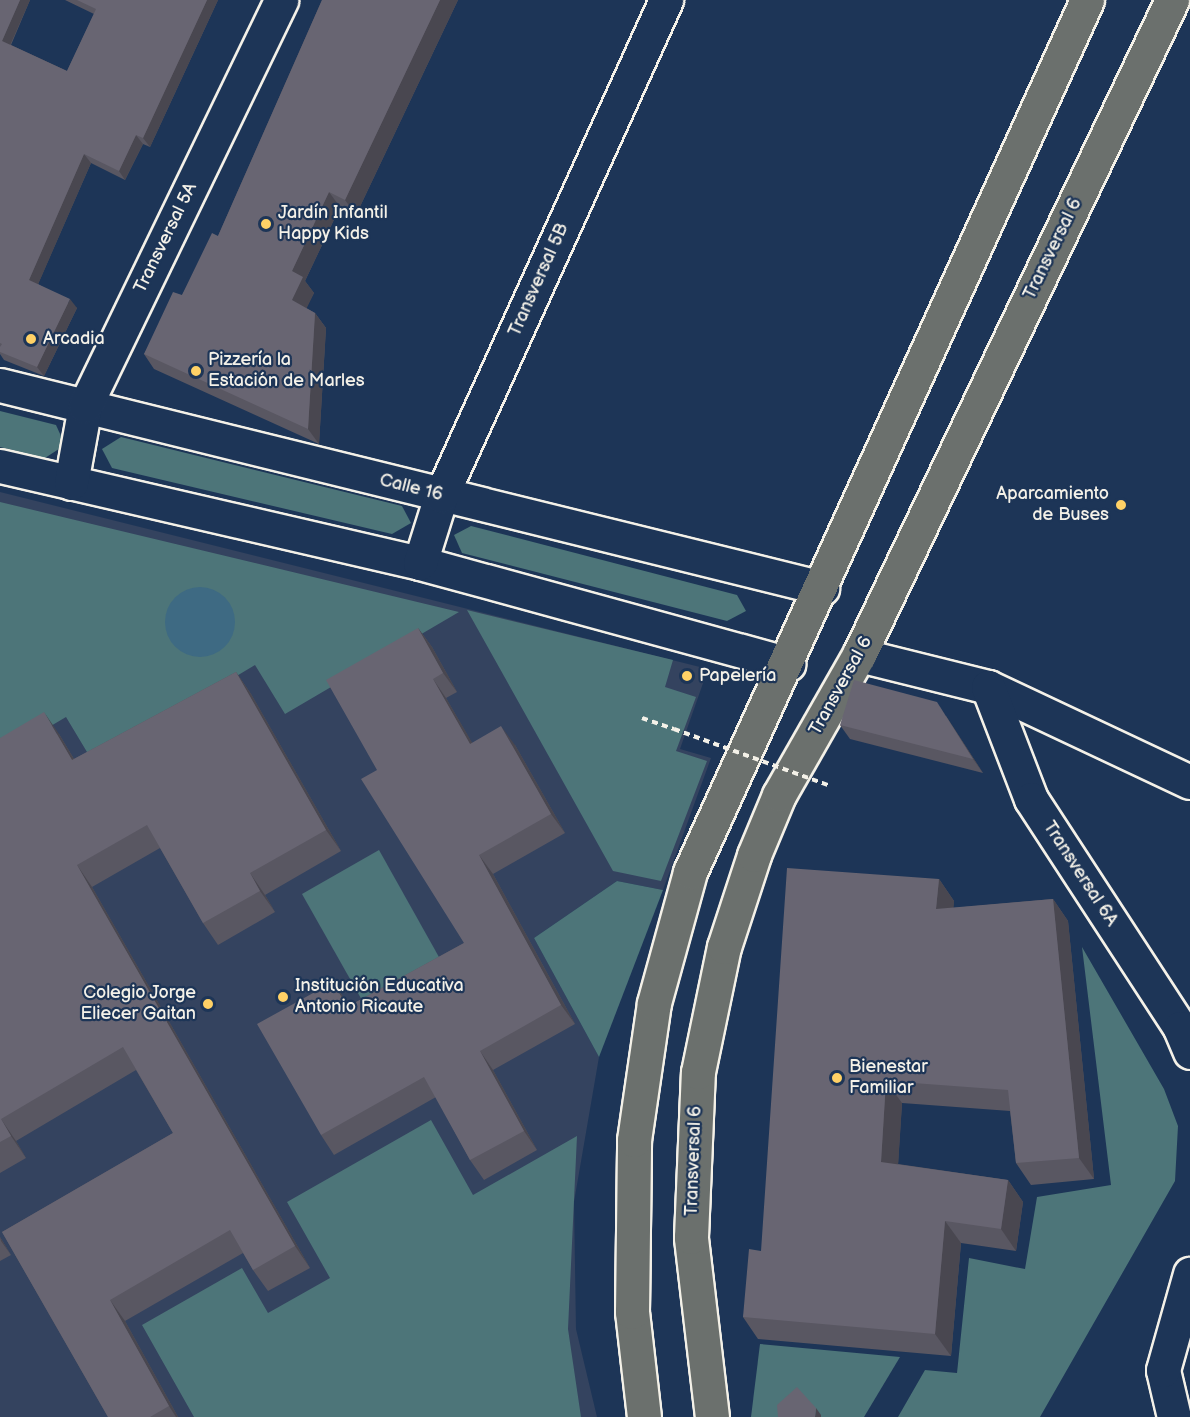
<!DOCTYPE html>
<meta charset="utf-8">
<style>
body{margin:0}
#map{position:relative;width:1190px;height:1417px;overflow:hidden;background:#1d3557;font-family:"Balsamiq Sans",sans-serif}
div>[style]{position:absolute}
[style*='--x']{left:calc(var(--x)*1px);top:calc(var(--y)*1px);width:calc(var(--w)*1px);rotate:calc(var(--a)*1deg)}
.built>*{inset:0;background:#34435f}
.green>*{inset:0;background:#4d7579}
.water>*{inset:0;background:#3e6a83}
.round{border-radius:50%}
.path>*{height:4px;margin-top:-2px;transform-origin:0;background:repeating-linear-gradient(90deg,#f4f1e8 0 6px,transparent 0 10.5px)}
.roads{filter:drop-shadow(2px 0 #f4f1e8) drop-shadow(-2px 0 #f4f1e8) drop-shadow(0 2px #f4f1e8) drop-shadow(0 -2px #f4f1e8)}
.minor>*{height:33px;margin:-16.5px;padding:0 16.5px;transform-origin:16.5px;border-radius:16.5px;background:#1d3557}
.primary>*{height:33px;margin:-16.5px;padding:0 16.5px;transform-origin:16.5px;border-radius:16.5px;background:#6b706d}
.path-bridge>*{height:4px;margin-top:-2px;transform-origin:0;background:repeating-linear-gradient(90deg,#f4f1e8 0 6px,transparent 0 10.5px)}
.wall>*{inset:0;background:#595762}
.shaded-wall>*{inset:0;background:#494750}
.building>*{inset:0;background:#686572}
.dots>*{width:16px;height:16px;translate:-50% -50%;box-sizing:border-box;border:3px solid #1d3557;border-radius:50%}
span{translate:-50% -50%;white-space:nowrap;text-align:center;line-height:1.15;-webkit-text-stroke:4.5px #1d3557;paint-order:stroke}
.poi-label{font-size:18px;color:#f4f1e8}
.left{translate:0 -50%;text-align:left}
.right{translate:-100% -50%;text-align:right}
.street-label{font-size:18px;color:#f4f1e8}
</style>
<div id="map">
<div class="built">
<i style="clip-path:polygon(0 492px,708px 669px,680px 749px,711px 758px,663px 890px,617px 881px,534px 938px,599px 1057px,574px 1202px,576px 1329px,597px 1417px,0 1417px)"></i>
</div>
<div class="green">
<i style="clip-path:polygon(0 411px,56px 425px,65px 445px,45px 458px,0 447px)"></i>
<i style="clip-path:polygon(121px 437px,402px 506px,411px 523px,392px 534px,112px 468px,102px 449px)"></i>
<i style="clip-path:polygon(0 502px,459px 612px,285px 714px,255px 665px,93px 762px,66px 717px,0 756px)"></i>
<i style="clip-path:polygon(471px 526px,737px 595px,746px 611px,727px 621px,462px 553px,454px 535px)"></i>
<i style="clip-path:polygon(467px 610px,673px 660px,665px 687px,696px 697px,676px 751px,707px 761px,661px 881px,613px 871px)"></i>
<i style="clip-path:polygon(379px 850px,444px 966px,367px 1009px,302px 894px)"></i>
<i style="clip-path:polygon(617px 881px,663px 890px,599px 1057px,534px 938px)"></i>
<i style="clip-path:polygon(1082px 947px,1164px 1089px,1178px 1126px,1175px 1181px,1040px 1417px,898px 1417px,925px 1370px,957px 1373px,969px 1258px,1025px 1269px,1037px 1197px,1111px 1185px)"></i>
<i style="clip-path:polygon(431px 1120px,473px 1195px,577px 1136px,568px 1329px,581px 1417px,194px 1417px,142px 1325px,242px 1268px,268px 1313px,330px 1278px,287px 1202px)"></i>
<i style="clip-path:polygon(760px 1344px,900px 1357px,864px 1417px,751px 1417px)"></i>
</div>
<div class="water">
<i class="round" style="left:165px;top:587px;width:70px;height:70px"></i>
</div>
<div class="path">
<i style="--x:642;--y:718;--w:34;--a:19"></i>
</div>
<div class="roads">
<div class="minor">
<i style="--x:0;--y:385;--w:847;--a:13.87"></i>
<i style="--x:0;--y:466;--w:431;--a:13"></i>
<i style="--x:420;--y:563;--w:382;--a:15.3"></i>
<i style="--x:71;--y:483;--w:78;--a:-79.7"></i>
<i style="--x:85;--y:406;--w:451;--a:-64.2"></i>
<i style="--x:420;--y:563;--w:70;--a:-72.6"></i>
<i style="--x:441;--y:496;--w:545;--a:-65.6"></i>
<i style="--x:859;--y:655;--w:133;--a:13.9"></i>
<i style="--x:988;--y:687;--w:223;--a:25.2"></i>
<i style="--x:988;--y:687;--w:120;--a:69"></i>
<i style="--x:1031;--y:799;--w:273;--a:56.9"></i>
<i style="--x:1180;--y:1028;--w:26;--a:67"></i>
<i style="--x:1174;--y:1417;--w:48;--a:-103.2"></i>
<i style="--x:1163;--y:1370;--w:100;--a:-74.3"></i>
</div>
<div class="primary">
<i style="--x:644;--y:1417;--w:106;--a:-96.5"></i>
<i style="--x:632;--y:1312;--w:172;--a:-89.3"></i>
<i style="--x:634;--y:1140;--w:138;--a:-81.7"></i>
<i style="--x:654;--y:1003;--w:136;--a:-74.6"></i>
<i style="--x:690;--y:872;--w:958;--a:-65.52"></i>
<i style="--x:712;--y:1417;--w:181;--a:-96.7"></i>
<i style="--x:691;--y:1237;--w:165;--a:-87.6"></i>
<i style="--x:698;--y:1072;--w:128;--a:-78.3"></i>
<i style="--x:724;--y:947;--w:97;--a:-71.9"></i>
<i style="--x:754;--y:855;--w:65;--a:-67.4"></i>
<i style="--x:779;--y:795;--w:161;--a:-60.3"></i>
<i style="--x:859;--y:655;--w:726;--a:-64.46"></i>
</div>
</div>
<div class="path-bridge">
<i style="--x:674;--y:729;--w:164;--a:20"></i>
</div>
<div class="wall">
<i style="clip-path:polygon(0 0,30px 0,11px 45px,67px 71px,94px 14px,65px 0,218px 0,150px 147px,143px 144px,125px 180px,91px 163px,38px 284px,77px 308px,44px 376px,4px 360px,0 354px)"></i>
<i style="clip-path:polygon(322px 0,458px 0,356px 215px,340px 207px,305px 281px,314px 293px,306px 308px,315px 313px,326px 328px,319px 444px,154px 369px,144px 354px,182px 295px,218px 236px)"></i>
<i style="clip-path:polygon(418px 628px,432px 647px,457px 692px,446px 698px,472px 743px,515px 745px,565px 833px,493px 874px,575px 1024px,493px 1070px,537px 1150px,484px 1180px,470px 1160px,436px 1097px,334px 1155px,321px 1135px,333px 982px,349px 1006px,464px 943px)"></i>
<i style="clip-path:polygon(236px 672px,251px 694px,341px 851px,265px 895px,275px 912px,218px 945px,203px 923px,160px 848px,92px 887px,310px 1268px,268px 1291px,253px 1270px,243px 1253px,125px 1321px,178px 1417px,108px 1417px,2px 1232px,173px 1133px,136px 1070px,16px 1141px,26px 1158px,0 1173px,0 738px,59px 734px,74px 759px)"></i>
<i style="clip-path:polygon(946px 716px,983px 773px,850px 739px,840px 725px)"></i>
<i style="clip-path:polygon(939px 879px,954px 901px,953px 908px,1053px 899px,1068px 921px,1094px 1179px,1031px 1185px,1016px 1163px,1010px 1111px,902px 1103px,898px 1164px,1008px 1180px,1023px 1202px,1016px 1251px,961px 1243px,951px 1356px,758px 1339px,743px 1317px,761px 1251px)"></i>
<i style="clip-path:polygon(0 1237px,11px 1255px,0 1261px)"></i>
</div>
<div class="shaded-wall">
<i style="clip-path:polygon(20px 0,30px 0,8px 50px,2px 41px)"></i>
<i style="clip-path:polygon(207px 0,218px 0,150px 147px,143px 138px)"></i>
<i style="clip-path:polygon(440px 0,458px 0,356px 215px,345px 200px)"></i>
<i style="clip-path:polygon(136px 135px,143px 144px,125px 180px,119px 171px)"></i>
<i style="clip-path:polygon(84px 154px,91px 163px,36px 289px,29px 280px)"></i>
<i style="clip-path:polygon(329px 192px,340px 207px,305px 281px,314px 293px,303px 316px,292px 300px,292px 271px)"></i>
<i style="clip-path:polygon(70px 299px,77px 308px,44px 376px,37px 367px)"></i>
<i style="clip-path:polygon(315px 313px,326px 328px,319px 444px,308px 429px)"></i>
<i style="clip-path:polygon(418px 628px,432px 647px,457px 692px,443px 673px)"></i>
<i style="clip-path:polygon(236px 672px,251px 694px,341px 851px,326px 830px)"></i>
<i style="clip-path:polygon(433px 679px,446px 698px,484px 763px,470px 744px)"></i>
<i style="clip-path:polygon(937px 702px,946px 716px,983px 773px,973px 759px)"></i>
<i style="clip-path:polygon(44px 712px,59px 734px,87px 781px,72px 760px)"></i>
<i style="clip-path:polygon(501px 726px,515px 745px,565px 833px,551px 814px)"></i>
<i style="clip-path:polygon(479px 855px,493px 874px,575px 1024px,561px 1005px)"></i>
<i style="clip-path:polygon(77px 865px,92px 887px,310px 1268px,295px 1246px)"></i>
<i style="clip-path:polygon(250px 873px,265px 895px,275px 912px,260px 891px)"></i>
<i style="clip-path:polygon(939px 879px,954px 901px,952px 931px,936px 909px)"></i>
<i style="clip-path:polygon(1053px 899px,1068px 921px,1094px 1179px,1079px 1158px)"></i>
<i style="clip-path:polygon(333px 982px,346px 1001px,360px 1026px,347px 1007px)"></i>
<i style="clip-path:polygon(480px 1051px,493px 1070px,537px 1150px,524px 1131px)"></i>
<i style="clip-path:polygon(886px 1081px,902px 1103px,897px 1183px,881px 1162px)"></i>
<i style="clip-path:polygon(1px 1119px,16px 1141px,26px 1158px,11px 1136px)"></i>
<i style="clip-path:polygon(1008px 1180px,1023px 1202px,1016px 1251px,1001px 1229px)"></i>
<i style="clip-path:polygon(945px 1221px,961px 1243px,951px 1356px,935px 1334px)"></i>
<i style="clip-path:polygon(0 1237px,11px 1255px,1px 1241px)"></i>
<i style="clip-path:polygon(110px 1300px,125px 1321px,178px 1417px,176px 1417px,169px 1406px)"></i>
<i style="clip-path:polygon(816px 1408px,821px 1415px,821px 1417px,815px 1417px)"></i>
</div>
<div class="building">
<i style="clip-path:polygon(0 0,20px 0,2px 41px,67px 71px,96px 9px,77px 0,207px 0,143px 138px,136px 135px,119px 171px,84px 154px,29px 280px,70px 299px,37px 367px,0 352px,0 347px,2px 344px,0 343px)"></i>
<i style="clip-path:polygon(322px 0,440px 0,345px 200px,329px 192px,292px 271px,303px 277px,292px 300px,315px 313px,308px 429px,144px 354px,173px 292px,182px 295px,212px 233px,218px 236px)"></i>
<i style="clip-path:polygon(418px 628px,443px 673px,433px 679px,470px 744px,501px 726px,551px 814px,479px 855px,561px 1005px,480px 1051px,524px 1131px,470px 1160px,424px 1077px,321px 1135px,257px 1024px,333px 982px,347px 1007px,464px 943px,361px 779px,377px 770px,326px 680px)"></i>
<i style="clip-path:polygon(236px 672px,326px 830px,250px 873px,260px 891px,203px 923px,147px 825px,77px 865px,295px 1246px,253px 1270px,230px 1230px,110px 1300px,169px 1406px,150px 1417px,108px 1417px,2px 1232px,173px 1133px,123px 1047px,1px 1119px,11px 1136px,0 1142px,0 738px,44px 712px,72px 760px)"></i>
<i style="clip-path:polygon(854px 680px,937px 702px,973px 759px,840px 725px)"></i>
<i style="clip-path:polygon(787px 868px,939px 879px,936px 909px,1053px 899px,1079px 1158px,1016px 1163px,1008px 1090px,886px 1081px,881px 1162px,1008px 1180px,1001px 1229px,945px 1221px,935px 1334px,743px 1317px,749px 1249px,761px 1251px)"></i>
<i style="clip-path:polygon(797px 1387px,816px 1408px,815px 1417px,778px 1417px,777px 1405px)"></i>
</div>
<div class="dots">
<i style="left:266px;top:224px;background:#ffd166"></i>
<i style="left:31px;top:339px;background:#ffd166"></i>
<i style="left:196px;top:371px;background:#ffd166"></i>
<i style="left:1121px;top:505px;background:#ffd166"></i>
<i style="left:687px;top:676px;background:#ffd166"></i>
<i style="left:283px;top:997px;background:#ffd166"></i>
<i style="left:208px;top:1004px;background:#ffd166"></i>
<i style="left:837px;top:1078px;background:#ffd166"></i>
</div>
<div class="poi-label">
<span class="left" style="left:278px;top:224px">Jardín Infantil<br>Happy Kids</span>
<span class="left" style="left:43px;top:339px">Arcadia</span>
<span class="left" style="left:208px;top:371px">Pizzería la<br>Estación de Marles</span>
<span class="right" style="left:1109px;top:505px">Aparcamiento<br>de Buses</span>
<span class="left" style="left:699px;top:676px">Papelería</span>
<span class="left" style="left:295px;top:997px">Institución Educativa<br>Antonio Ricaute</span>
<span class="right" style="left:196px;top:1004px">Colegio Jorge<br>Eliecer Gaitan</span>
<span class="left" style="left:849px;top:1078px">Bienestar<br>Familiar</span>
</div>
<div class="street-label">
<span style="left:166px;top:238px;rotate:-64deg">Transversal 5A</span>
<span style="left:1053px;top:249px;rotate:-64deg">Transversal 6</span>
<span style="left:539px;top:280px;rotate:-66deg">Transversal 5B</span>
<span style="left:411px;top:488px;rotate:14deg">Calle 16</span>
<span style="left:841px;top:686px;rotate:-61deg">Transversal 6</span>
<span style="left:1080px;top:874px;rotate:57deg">Transversal 6A</span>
<span style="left:694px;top:1161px;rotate:-88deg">Transversal 6</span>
</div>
</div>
